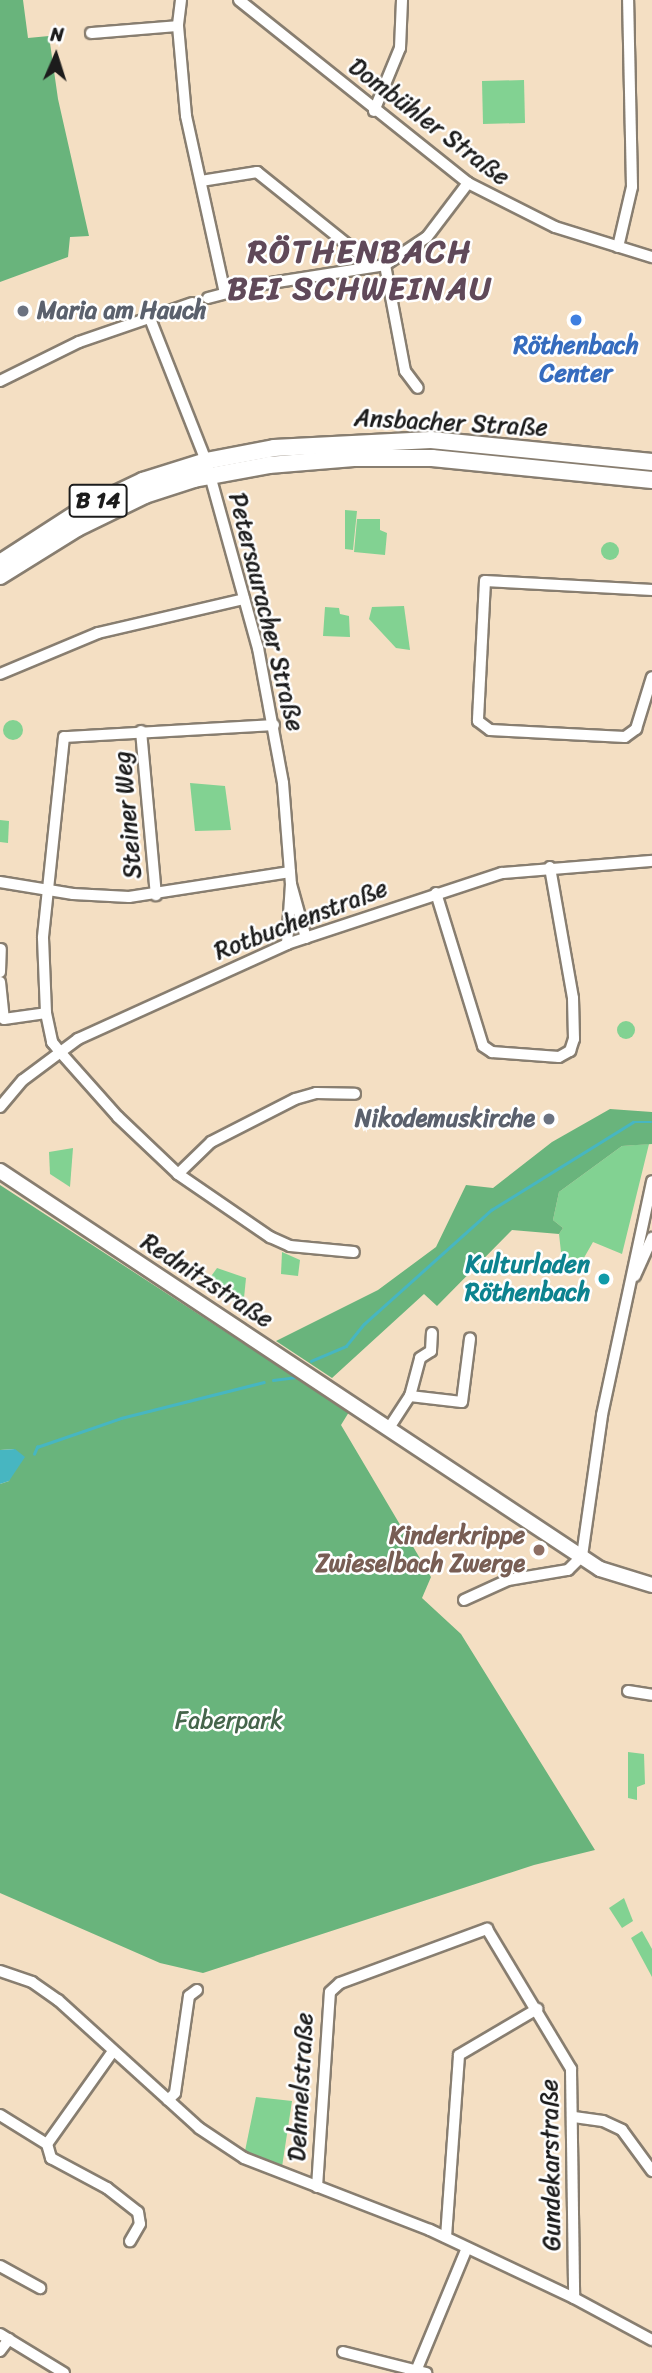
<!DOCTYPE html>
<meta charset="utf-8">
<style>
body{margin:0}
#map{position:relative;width:652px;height:2373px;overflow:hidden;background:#f4dfc3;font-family:Sriracha,sans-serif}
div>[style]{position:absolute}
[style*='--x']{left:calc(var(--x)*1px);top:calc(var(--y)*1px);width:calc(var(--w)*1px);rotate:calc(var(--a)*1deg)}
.green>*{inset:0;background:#82d292}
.round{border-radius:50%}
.forest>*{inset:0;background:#69b47c}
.water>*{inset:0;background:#47b6c1}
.stream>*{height:2.5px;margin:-1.25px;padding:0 1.25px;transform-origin:1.25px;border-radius:1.25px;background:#47b6c1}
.roads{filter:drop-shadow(2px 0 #887e70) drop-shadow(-2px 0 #887e70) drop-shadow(0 2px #887e70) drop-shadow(0 -2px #887e70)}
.street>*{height:10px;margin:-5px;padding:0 5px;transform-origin:5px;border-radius:5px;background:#fff}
.secondary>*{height:14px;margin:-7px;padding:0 7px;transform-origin:7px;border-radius:7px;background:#fff}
.primary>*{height:16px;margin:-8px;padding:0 8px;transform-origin:8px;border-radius:8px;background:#fff}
.dots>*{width:19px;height:19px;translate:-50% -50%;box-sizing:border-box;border:4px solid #fff;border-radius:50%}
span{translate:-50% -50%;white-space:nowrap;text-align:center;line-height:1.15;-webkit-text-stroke:5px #fff;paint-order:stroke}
.shield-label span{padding:2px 5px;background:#fff;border:2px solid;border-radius:5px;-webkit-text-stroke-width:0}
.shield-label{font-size:23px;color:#1c1c1c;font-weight:700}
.street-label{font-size:24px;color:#1c1c1c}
.worship-label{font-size:24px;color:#5b616d;font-weight:700}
.left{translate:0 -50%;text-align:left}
.right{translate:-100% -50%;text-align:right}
.shop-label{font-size:24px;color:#366cbe;font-weight:700}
.culture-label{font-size:24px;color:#0d838f;font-weight:700}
.education-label{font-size:24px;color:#785e54;font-weight:700}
.park-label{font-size:24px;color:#45654b}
.district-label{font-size:32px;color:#604959;font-weight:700;letter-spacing:2px}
.north{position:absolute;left:21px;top:21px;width:70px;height:70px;-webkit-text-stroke:5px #fff;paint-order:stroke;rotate:3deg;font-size:19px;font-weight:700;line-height:28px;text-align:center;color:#1c1c1c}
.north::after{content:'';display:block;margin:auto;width:24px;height:32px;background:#1c1c1c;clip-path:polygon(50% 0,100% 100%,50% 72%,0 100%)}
</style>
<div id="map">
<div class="green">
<i style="clip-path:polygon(524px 80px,525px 123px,483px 124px,482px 81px)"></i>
<i style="clip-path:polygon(345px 510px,357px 511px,353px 550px,345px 549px)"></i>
<i style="clip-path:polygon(357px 519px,380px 519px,380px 530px,387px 533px,385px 555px,354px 552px)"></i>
<i class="round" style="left:601px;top:542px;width:18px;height:18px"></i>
<i style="clip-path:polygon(404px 606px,410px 650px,396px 648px,369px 619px,372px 607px)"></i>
<i style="clip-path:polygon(325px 607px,339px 608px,340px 614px,349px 616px,350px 637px,323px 636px)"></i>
<i class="round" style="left:3px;top:720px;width:20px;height:20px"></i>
<i style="clip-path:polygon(190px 783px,225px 786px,231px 830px,195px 831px)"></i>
<i style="clip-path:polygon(0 820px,9px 821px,8px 843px,0 842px)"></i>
<i class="round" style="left:617px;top:1021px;width:18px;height:18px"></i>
<i style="clip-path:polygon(649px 1144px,622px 1254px,593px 1242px,581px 1263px,562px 1261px,559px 1234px,563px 1228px,553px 1220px,559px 1192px,622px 1146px)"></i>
<i style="clip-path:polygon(73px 1148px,70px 1187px,50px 1174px,49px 1152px)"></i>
<i style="clip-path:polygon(282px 1252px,300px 1260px,298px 1276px,281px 1274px)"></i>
<i style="clip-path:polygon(217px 1268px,246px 1278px,243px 1308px,207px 1282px)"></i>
<i style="clip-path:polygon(628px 1752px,644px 1754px,645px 1784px,637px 1787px,637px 1800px,628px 1798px)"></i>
<i style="clip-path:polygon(624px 1898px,633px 1921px,622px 1928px,609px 1908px)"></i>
<i style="clip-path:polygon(642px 1931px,652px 1949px,652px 1977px,631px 1938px)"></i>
<i style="clip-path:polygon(256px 2097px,292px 2101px,282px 2167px,245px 2151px)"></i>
</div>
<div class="forest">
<i style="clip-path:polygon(0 0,23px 0,28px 38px,49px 36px,58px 99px,89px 236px,70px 237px,68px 257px,0 282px)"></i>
<i style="clip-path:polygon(610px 1109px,652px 1112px,652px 1144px,622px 1146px,559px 1192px,553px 1220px,563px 1228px,559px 1234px,512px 1230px,437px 1306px,424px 1294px,332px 1378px,276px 1341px,378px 1290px,436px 1247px,466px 1185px,493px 1188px,552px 1142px)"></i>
<i style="clip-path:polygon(0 1185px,349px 1412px,341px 1425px,431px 1577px,422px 1598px,461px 1634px,595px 1850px,534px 1865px,203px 1973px,160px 1963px,0 1893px,0 1484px,9px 1481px,14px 1449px,0 1450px)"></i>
</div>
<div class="water">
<i style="clip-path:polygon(15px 1449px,25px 1457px,9px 1481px,0 1484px,0 1450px)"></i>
</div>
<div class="stream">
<i style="--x:311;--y:1361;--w:38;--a:-23"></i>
<i style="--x:346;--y:1346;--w:28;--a:-51"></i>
<i style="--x:364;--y:1324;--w:171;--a:-41.9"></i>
<i style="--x:491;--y:1210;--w:167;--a:-31.8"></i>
<i style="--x:633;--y:1122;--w:18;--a:0"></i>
<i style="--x:273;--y:1380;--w:23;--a:-7"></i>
<i style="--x:34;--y:1454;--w:8;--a:-67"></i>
<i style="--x:37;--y:1447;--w:89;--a:-19"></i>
<i style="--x:121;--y:1418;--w:147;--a:-14.1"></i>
</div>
<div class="roads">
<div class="street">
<i style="--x:181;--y:0;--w:26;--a:97"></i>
<i style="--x:178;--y:26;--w:90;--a:84.9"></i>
<i style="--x:186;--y:116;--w:181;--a:77.6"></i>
<i style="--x:239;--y:0;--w:293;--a:38.6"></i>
<i style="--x:468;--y:183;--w:97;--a:26.8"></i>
<i style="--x:555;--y:227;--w:102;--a:17.2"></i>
<i style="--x:91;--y:33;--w:87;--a:-4.6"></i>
<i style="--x:374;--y:111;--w:68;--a:-67.6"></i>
<i style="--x:400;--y:48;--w:48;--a:-87.6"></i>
<i style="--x:201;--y:181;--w:57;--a:-9.1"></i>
<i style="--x:257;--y:172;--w:136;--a:38.7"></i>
<i style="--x:363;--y:257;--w:11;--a:80"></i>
<i style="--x:618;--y:247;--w:62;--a:-76.9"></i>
<i style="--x:632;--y:187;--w:187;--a:-91.2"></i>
<i style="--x:385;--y:265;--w:108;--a:79.3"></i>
<i style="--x:405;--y:371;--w:21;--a:53"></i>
<i style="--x:208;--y:298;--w:52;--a:-14.6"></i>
<i style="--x:258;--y:285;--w:129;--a:-8.9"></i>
<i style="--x:385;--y:265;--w:50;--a:-33.7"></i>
<i style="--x:427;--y:237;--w:68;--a:-52.8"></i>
<i style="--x:149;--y:316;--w:156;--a:68.5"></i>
<i style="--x:206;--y:461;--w:194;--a:74.5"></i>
<i style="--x:258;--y:648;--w:137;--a:79.5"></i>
<i style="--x:283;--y:783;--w:101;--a:85.5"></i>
<i style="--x:0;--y:381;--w:88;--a:-26.3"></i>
<i style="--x:79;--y:342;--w:120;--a:-19"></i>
<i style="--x:652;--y:590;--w:167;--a:-176.9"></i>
<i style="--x:485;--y:581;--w:140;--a:92.9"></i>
<i style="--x:478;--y:721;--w:15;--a:37"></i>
<i style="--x:490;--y:730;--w:135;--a:3"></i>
<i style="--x:625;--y:737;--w:14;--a:-36"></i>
<i style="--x:636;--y:729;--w:54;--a:-72.9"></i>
<i style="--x:0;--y:674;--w:106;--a:-22.7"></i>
<i style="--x:98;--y:633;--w:150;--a:-13.1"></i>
<i style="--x:274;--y:725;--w:210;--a:176.7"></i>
<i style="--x:64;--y:737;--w:202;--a:96"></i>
<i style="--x:43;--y:938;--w:75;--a:87.7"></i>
<i style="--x:46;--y:1013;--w:30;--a:78"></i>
<i style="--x:52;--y:1042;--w:14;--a:51"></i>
<i style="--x:61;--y:1053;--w:86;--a:48.3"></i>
<i style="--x:118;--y:1117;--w:83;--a:43.5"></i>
<i style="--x:178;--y:1174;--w:112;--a:34.4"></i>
<i style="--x:270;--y:1237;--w:22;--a:24"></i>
<i style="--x:290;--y:1246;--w:64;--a:5.4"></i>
<i style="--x:141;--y:731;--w:165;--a:84.8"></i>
<i style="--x:0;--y:882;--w:74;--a:9.3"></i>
<i style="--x:73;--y:894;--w:56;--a:3.1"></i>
<i style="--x:129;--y:897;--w:163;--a:-8.8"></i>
<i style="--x:436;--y:893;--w:160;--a:72.9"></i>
<i style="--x:483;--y:1046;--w:11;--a:34"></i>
<i style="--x:492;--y:1052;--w:67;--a:4.3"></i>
<i style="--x:559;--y:1057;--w:13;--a:-29"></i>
<i style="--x:570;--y:1051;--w:13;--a:-72"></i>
<i style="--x:574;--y:1039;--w:41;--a:-91.4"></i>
<i style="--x:573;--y:998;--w:133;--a:-100"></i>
<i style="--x:287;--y:944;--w:60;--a:-86.2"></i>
<i style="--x:291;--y:884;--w:56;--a:74.5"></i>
<i style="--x:0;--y:972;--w:23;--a:-88"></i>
<i style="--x:0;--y:982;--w:37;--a:84"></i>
<i style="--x:4;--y:1019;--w:42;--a:-8.1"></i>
<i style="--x:0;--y:1107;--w:35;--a:-50"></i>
<i style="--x:23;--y:1080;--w:69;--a:-36.7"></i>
<i style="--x:78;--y:1039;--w:230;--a:-24.4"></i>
<i style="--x:287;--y:944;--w:226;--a:-18.3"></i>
<i style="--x:502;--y:873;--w:150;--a:-4.6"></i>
<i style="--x:178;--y:1174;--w:46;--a:-44.1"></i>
<i style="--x:211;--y:1142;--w:94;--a:-27.1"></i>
<i style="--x:295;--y:1099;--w:22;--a:-16"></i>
<i style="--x:316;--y:1093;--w:39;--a:1"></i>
<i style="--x:635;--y:1276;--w:42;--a:-65.9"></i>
<i style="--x:410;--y:1396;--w:52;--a:6.6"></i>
<i style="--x:462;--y:1402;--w:64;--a:-82.8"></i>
<i style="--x:389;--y:1428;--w:38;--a:-57"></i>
<i style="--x:410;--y:1396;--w:39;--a:-75"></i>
<i style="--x:420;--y:1358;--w:13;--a:-32"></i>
<i style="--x:431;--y:1351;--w:18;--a:-87"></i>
<i style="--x:464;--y:1600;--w:48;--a:-24.4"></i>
<i style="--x:508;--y:1580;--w:61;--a:-9.5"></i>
<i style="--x:568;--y:1570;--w:20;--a:-45"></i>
<i style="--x:582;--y:1556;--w:142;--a:-81.9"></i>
<i style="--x:602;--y:1415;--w:239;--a:-77.9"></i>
<i style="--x:628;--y:1691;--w:24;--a:9"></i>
<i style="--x:0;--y:1971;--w:34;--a:19"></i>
<i style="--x:32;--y:1982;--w:32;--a:35"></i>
<i style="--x:58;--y:2000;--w:190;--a:42.2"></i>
<i style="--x:199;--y:2128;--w:54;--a:33.7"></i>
<i style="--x:244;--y:2158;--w:199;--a:21.2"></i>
<i style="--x:430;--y:2230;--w:159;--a:25.3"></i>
<i style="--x:574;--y:2298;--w:89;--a:28.3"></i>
<i style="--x:168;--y:2100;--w:10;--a:-45"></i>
<i style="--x:175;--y:2093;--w:98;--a:-81.8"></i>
<i style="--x:189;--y:1996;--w:10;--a:-37"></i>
<i style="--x:0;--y:2115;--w:55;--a:31.7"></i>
<i style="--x:47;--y:2144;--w:15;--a:74"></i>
<i style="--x:51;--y:2158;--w:64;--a:28.2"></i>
<i style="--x:107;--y:2188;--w:39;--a:38"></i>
<i style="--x:138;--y:2212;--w:12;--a:81"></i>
<i style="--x:140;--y:2224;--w:20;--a:120"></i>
<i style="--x:574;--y:2117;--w:29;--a:8"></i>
<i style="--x:603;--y:2121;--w:21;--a:25"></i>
<i style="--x:622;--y:2130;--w:51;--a:53.8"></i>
<i style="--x:47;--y:2144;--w:114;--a:-54.6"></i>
<i style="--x:317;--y:2187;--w:195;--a:-86.2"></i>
<i style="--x:330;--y:1992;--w:13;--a:-42"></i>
<i style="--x:340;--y:1983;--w:157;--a:-20.2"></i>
<i style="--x:487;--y:1929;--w:163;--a:59"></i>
<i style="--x:571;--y:2069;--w:229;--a:89.2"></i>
<i style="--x:446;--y:2237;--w:182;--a:-85.9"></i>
<i style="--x:459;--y:2055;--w:91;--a:-30.5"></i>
<i style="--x:0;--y:2266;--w:46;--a:28.8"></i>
<i style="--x:0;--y:2334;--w:75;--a:31.4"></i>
<i style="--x:0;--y:2351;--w:15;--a:-53"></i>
<i style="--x:343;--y:2352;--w:86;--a:14.2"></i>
<i style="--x:416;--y:2371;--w:133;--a:-67.5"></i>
</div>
<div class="secondary">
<i style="--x:0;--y:1171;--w:720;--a:33.56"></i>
<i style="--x:600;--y:1569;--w:54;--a:17.1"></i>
</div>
<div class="primary">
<i style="--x:0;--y:563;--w:98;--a:-32.9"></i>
<i style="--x:82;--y:510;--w:68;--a:-25.4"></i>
<i style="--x:143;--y:481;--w:66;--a:-17.6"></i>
<i style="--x:206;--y:461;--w:69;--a:-10.8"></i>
<i style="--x:274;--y:448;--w:157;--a:-2.9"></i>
<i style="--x:431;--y:440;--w:222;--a:5.7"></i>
<i style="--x:0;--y:576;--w:91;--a:-31.9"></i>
<i style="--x:77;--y:528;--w:76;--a:-25.9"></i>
<i style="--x:145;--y:495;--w:52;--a:-18.1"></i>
<i style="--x:194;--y:479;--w:76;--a:-10.6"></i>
<i style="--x:269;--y:465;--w:85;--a:-4.7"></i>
<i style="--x:354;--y:458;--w:78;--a:0"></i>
<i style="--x:432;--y:458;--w:221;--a:5.7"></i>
</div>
</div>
<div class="dots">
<i style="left:23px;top:311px;background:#6b7280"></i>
<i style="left:576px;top:320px;background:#3f7fe0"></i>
<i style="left:549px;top:1119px;background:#6b7280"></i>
<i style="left:604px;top:1279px;background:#0f9aa8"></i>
<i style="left:539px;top:1550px;background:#8d6e63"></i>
</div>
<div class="shield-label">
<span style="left:98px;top:501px">B 14</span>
</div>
<div class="street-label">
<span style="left:429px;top:122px;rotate:37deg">Dombühler Straße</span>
<span style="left:451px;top:423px;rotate:3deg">Ansbacher Straße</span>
<span style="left:266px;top:612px;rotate:76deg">Petersauracher Straße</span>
<span style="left:128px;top:815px;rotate:-95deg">Steiner Weg</span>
<span style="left:301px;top:920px;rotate:-21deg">Rotbuchenstraße</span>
<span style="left:207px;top:1281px;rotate:33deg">Rednitzstraße</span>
<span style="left:301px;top:2087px;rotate:-87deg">Dehmelstraße</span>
<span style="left:551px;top:2165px;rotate:-91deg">Gundekarstraße</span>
</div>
<div class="worship-label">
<span class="left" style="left:37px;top:311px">Maria am Hauch</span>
<span class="right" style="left:535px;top:1119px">Nikodemuskirche</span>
</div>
<div class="shop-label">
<span style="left:576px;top:360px">Röthenbach<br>Center</span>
</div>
<div class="culture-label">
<span class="right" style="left:590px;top:1279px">Kulturladen<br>Röthenbach</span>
</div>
<div class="education-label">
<span class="right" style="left:525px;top:1550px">Kinderkrippe<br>Zwieselbach Zwerge</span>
</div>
<div class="park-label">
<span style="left:229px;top:1721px">Faberpark</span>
</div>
<div class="district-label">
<span style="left:360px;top:271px">RÖTHENBACH<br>BEI SCHWEINAU</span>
</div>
<div class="north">N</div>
</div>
